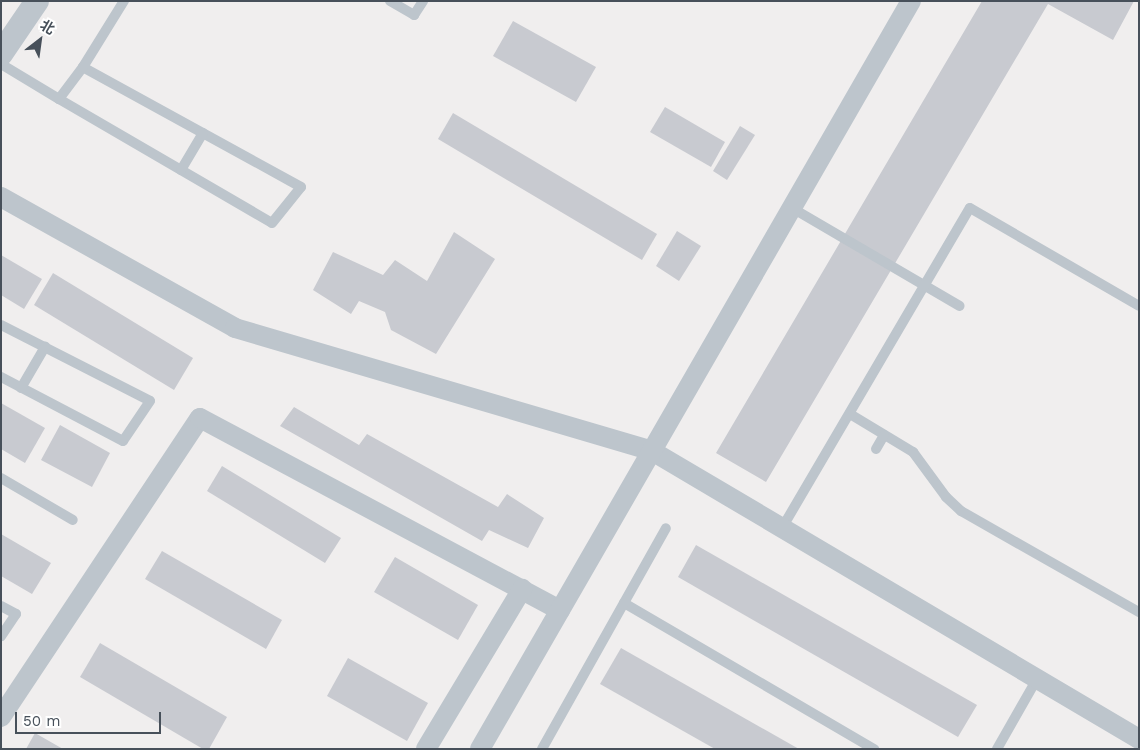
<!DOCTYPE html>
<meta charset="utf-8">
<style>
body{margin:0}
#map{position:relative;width:1140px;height:750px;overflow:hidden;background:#f0eeee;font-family:"Work Sans","Noto Sans SC",sans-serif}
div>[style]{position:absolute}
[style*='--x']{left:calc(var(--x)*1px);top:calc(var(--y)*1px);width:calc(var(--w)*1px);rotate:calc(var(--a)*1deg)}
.building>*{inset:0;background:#c8cad0}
.service>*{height:10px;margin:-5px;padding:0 5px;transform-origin:5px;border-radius:5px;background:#bdc5cc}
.minor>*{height:20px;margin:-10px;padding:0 10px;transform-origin:10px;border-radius:10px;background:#bdc5cc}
.tertiary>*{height:24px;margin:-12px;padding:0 12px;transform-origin:12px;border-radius:12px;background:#bdc5cc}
span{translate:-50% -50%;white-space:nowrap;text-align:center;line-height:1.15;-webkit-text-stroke:4px #fff;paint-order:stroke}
.frame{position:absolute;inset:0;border:2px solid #47505a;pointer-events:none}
.north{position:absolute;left:15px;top:15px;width:50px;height:50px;-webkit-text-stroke:4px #fff;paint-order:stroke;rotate:30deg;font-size:14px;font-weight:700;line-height:20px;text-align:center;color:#47505a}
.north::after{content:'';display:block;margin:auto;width:18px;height:22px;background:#47505a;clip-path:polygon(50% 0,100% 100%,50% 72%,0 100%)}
.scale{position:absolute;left:15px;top:712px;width:146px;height:22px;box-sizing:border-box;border:2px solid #47505a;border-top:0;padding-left:6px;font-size:15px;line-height:18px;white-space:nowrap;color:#47505a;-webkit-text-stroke:4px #fff;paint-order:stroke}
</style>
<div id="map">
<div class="building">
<i style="clip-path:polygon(982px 1px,1134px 1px,1113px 40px,1048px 4px,766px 482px,716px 453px)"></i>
<i style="clip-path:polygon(513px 21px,596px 67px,576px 102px,493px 56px)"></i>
<i style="clip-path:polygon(665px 107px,725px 142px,711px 167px,650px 132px)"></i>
<i style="clip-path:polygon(453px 113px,657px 234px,642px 260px,438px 139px)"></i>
<i style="clip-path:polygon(740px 126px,755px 135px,727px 180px,713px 171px)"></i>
<i style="clip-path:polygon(677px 231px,701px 246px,679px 281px,656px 266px)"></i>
<i style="clip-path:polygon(454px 232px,495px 259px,436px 354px,391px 330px,385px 312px,359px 301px,351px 314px,313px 290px,333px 252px,383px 275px,395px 260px,427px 281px)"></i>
<i style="clip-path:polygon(1px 255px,42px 279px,24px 309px,1px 295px)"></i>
<i style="clip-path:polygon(53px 273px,193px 358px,174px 390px,34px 305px)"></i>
<i style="clip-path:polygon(1px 403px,45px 428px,25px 463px,1px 449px)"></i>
<i style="clip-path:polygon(294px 407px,359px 445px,367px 434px,498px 507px,507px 494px,544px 518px,528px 548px,489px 530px,482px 541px,280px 426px)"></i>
<i style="clip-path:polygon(60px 425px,110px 453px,92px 487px,41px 460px)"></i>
<i style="clip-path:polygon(222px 466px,341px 538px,325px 563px,207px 491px)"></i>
<i style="clip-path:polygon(1px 534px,51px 563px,32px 594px,1px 576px)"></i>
<i style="clip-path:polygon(696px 545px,977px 705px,958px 737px,678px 577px)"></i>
<i style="clip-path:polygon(162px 551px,282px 620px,266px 649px,145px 579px)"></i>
<i style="clip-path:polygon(395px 557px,478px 605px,458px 640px,374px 592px)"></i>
<i style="clip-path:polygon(100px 643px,227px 717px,209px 749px,203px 749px,80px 677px)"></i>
<i style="clip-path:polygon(621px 648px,799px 749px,715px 749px,600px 684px)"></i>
<i style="clip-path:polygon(348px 658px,428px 703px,407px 741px,327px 696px)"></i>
<i style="clip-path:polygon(35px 733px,63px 749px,26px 749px)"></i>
</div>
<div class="service">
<i style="--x:390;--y:1;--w:28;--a:30"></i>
<i style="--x:414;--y:15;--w:17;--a:-57"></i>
<i style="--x:1;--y:64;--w:68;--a:31.1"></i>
<i style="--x:59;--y:99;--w:246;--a:30.2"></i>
<i style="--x:272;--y:223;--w:46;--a:-51.1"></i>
<i style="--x:301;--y:187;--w:249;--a:-151.2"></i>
<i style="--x:83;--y:67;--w:40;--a:127"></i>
<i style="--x:83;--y:67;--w:78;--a:-58.2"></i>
<i style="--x:181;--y:170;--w:43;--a:-59.3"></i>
<i style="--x:792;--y:208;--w:194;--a:30.3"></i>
<i style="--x:1;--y:325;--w:167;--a:27"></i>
<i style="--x:150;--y:401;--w:48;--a:124"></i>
<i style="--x:123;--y:441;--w:138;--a:-152.3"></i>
<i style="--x:21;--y:388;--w:48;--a:-59.7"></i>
<i style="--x:850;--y:414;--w:74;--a:31.1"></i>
<i style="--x:913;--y:452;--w:56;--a:53.7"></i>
<i style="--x:946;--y:497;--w:21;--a:43"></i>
<i style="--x:961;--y:511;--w:205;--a:29.6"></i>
<i style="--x:876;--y:449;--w:16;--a:-60"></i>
<i style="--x:1;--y:478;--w:83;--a:30.3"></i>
<i style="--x:782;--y:528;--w:371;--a:-59.6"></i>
<i style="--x:970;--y:208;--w:195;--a:30.1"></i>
<i style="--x:624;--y:603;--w:290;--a:30.3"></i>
<i style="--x:1;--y:606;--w:17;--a:28"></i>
<i style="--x:16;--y:614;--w:27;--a:124"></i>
<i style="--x:542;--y:749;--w:253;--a:-60.7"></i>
<i style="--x:997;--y:749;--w:81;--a:-60.3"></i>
</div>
<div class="minor">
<i style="--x:1;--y:197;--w:268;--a:29.2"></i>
<i style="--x:235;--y:328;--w:435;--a:16.4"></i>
<i style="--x:652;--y:451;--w:566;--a:30.6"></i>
<i style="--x:1;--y:717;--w:359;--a:-56.4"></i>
<i style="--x:200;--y:418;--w:408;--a:28.1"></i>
<i style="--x:426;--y:749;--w:187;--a:-59"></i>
<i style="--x:480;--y:749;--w:863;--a:-60.05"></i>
</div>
<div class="tertiary">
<i style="--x:1;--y:54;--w:64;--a:-55.8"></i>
</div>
<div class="frame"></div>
<div class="north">北</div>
<div class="scale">50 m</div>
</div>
